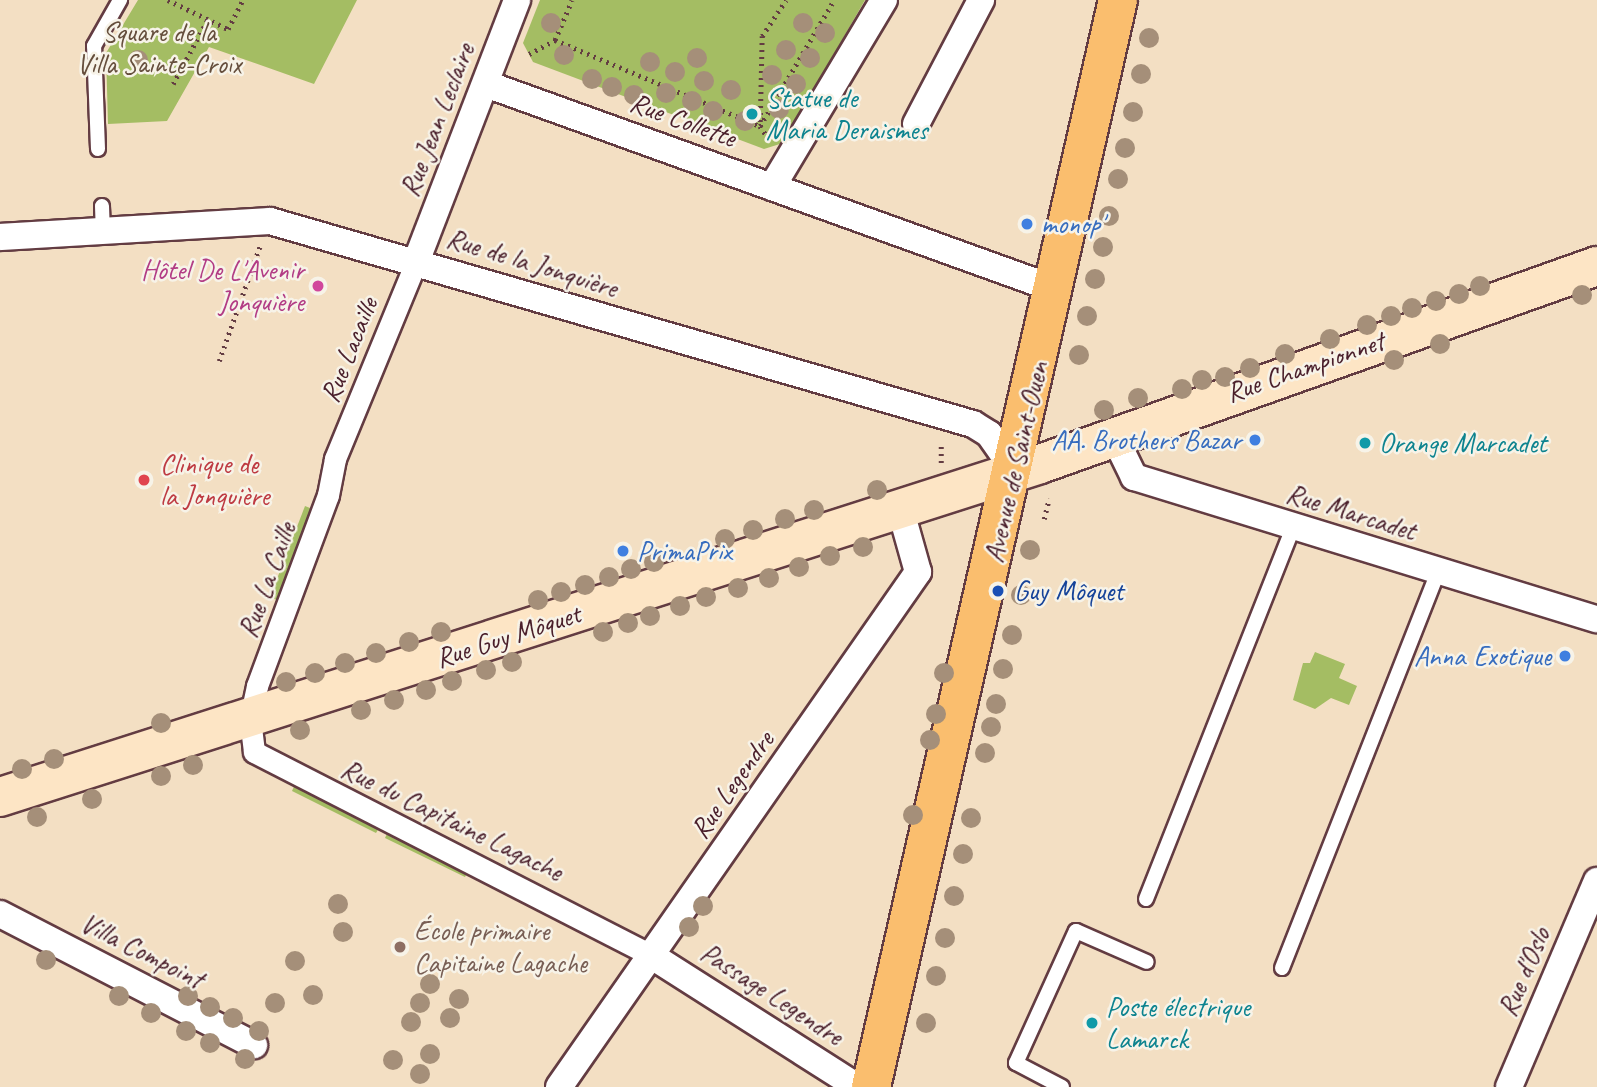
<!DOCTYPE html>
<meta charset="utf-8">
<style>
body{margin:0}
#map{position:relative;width:1597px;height:1087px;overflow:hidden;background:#f3dfc3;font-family:Caveat,sans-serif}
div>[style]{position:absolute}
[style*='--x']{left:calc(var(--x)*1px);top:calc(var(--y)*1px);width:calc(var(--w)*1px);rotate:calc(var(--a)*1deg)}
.green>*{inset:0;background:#a4bd63}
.path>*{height:4.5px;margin-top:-2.25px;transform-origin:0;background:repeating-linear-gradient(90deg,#633c42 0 2px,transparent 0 7px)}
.roads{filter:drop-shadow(2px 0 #633c42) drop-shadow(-2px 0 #633c42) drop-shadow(0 2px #633c42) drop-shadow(0 -2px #633c42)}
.service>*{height:14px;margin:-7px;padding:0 7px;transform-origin:7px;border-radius:7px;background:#fff}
.pedestrian>*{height:21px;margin:-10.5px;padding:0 10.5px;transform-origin:10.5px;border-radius:10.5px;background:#fff}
.minor>*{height:26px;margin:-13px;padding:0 13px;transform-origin:13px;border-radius:13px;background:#fff}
.secondary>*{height:38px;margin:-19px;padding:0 19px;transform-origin:19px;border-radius:19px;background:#fde5c5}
.primary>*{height:38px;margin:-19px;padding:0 19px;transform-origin:19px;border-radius:19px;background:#fabe6e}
.trees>*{width:20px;height:20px;margin:-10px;border-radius:50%;background:#a58f79}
.dots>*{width:19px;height:19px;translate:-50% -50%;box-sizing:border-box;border:4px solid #f7f3e8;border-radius:50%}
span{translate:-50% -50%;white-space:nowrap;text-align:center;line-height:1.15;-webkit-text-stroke:5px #f7f3e8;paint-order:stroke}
.park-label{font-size:28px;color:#654e3c}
.culture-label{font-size:28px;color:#0d838f}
.left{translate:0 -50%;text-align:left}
.street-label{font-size:28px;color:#4a1f2b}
.shop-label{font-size:28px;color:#366cbe}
.right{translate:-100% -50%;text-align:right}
.hotel-label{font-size:28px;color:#b23c85}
.health-label{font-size:28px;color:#be3a42}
.transit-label{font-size:28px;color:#164399}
.education-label{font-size:28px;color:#785e54}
</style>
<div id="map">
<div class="green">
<i style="clip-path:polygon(138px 0,357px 0,314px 84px,209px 47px,167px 121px,108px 124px,106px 53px)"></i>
<i style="clip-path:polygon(540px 0,865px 0,783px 143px,764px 149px,533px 62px,523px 43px)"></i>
<i style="clip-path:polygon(305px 506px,315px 510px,279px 601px,270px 597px)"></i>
<i style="clip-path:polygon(1315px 652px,1345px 664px,1339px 678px,1357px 686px,1349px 705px,1331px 698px,1315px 709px,1293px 700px,1303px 663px,1310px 663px)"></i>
<i style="clip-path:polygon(297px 780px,382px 823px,376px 833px,292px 791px)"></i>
<i style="clip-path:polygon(390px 827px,470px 867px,465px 877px,385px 838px)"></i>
</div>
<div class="path">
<i style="--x:168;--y:0;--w:67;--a:25.8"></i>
<i style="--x:228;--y:29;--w:33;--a:-63"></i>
<i style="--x:555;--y:40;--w:222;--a:22.8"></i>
<i style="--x:760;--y:126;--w:18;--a:56"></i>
<i style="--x:529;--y:54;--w:30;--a:-28"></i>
<i style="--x:555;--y:40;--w:43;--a:-67"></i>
<i style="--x:173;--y:84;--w:74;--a:-61.7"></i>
<i style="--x:760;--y:122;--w:86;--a:-88.7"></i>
<i style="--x:762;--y:36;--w:43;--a:-56.3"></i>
<i style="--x:760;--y:126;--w:146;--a:-59.6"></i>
<i style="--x:219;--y:361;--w:122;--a:-70.4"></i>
<i style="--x:941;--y:463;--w:20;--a:-90"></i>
<i style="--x:1044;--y:519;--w:21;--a:-76"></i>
</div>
<div class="roads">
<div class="service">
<i style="--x:98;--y:149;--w:103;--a:-92.2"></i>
<i style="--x:94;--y:46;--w:53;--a:-60.5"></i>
<i style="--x:102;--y:206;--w:24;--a:88"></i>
<i style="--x:1146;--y:899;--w:400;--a:-68.4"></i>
<i style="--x:1282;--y:968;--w:426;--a:-68.5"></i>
<i style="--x:1062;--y:1087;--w:52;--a:-152.4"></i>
<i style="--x:1016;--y:1063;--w:145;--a:-65.6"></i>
<i style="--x:1076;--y:931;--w:77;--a:23.6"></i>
</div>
<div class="pedestrian">
<i style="--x:416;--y:262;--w:213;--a:112.4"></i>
<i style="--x:335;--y:459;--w:37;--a:101"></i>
<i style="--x:328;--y:495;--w:204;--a:110.4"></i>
<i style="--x:257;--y:686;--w:34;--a:102"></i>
<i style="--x:250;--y:719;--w:33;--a:83"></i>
<i style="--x:254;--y:752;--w:447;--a:27.1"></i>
</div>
<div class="minor">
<i style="--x:486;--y:84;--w:605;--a:19.81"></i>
<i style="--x:916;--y:124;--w:140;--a:-62.3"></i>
<i style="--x:772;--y:187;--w:218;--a:-59.1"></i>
<i style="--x:0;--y:237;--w:270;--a:-3.4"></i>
<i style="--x:270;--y:221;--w:732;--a:16.11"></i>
<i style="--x:973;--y:424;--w:19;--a:32"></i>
<i style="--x:989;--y:434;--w:45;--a:54.9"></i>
<i style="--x:416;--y:262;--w:281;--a:-68.9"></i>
<i style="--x:1113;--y:434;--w:48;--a:64"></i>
<i style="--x:1134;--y:477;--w:484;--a:17.1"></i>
<i style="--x:0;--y:914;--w:286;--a:27.3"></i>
<i style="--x:652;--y:956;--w:244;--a:32.5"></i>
<i style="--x:559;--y:1087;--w:628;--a:-55.12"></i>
<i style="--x:918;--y:572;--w:66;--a:-105.7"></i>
<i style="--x:1509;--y:1087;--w:224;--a:-66.9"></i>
</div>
<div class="secondary">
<i style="--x:0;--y:797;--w:1092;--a:-17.75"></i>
<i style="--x:1040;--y:464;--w:591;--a:-19.57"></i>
</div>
<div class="primary">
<i style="--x:871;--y:1087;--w:1115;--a:-77.2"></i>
</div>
</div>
<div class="trees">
<i style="left:551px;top:23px"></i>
<i style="left:803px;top:23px"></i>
<i style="left:825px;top:33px"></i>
<i style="left:1149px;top:38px"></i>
<i style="left:786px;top:50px"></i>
<i style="left:564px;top:55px"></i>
<i style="left:697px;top:58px"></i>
<i style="left:810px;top:58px"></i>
<i style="left:138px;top:60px"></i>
<i style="left:650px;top:62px"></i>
<i style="left:675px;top:72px"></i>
<i style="left:1141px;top:74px"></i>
<i style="left:772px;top:75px"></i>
<i style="left:592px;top:79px"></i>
<i style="left:704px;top:81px"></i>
<i style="left:796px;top:84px"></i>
<i style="left:612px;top:87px"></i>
<i style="left:731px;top:90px"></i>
<i style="left:666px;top:93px"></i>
<i style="left:634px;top:95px"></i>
<i style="left:692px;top:101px"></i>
<i style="left:779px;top:109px"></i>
<i style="left:713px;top:111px"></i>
<i style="left:1133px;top:112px"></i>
<i style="left:745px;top:121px"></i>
<i style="left:1125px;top:148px"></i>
<i style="left:1118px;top:179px"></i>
<i style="left:1109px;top:216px"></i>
<i style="left:1103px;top:247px"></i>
<i style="left:1095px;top:279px"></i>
<i style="left:1480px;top:286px"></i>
<i style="left:1459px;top:294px"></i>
<i style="left:1582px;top:295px"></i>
<i style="left:1436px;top:301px"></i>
<i style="left:1412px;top:308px"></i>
<i style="left:1087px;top:316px"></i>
<i style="left:1391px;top:316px"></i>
<i style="left:1367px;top:325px"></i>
<i style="left:1330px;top:339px"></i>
<i style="left:1440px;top:344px"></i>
<i style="left:1285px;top:354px"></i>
<i style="left:1079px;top:355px"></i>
<i style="left:1394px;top:360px"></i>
<i style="left:1250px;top:368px"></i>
<i style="left:1225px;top:377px"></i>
<i style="left:1202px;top:380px"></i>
<i style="left:1182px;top:389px"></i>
<i style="left:1138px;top:398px"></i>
<i style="left:1104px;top:410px"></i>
<i style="left:877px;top:490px"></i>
<i style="left:814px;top:510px"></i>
<i style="left:785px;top:519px"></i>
<i style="left:753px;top:530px"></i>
<i style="left:725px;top:539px"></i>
<i style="left:863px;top:547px"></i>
<i style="left:1030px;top:550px"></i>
<i style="left:830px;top:556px"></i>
<i style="left:654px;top:562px"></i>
<i style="left:799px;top:567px"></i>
<i style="left:631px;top:569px"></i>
<i style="left:609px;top:577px"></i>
<i style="left:769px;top:578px"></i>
<i style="left:585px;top:585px"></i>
<i style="left:738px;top:588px"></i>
<i style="left:561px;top:592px"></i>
<i style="left:1021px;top:595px"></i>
<i style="left:706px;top:597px"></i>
<i style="left:538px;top:600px"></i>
<i style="left:680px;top:606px"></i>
<i style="left:650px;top:616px"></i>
<i style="left:628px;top:623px"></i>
<i style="left:441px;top:632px"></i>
<i style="left:603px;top:632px"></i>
<i style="left:1012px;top:635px"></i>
<i style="left:409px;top:642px"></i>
<i style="left:376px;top:653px"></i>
<i style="left:512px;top:662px"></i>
<i style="left:345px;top:663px"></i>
<i style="left:1003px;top:669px"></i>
<i style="left:486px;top:670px"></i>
<i style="left:315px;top:673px"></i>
<i style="left:944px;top:673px"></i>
<i style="left:452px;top:681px"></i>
<i style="left:286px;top:682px"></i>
<i style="left:426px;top:690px"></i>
<i style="left:394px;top:700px"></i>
<i style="left:996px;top:704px"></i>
<i style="left:361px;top:710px"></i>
<i style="left:936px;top:714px"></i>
<i style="left:161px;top:723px"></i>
<i style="left:991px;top:727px"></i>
<i style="left:300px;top:730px"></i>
<i style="left:930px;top:740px"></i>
<i style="left:985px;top:753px"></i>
<i style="left:54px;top:759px"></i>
<i style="left:193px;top:765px"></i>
<i style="left:22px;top:769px"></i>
<i style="left:161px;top:776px"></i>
<i style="left:92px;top:799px"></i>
<i style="left:913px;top:815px"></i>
<i style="left:37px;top:817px"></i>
<i style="left:971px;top:818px"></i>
<i style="left:963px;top:854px"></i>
<i style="left:954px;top:896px"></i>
<i style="left:338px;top:904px"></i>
<i style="left:703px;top:906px"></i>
<i style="left:689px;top:927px"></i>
<i style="left:343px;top:932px"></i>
<i style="left:945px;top:938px"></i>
<i style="left:46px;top:960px"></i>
<i style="left:295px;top:961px"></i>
<i style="left:936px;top:976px"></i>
<i style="left:430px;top:984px"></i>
<i style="left:313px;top:995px"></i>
<i style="left:119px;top:996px"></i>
<i style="left:188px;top:996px"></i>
<i style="left:459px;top:999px"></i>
<i style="left:275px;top:1003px"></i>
<i style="left:420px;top:1003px"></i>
<i style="left:210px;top:1007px"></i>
<i style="left:151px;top:1013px"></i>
<i style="left:233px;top:1018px"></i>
<i style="left:450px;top:1018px"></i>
<i style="left:411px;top:1022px"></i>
<i style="left:926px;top:1023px"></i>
<i style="left:186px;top:1031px"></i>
<i style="left:259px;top:1031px"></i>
<i style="left:210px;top:1043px"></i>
<i style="left:430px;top:1054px"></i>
<i style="left:245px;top:1059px"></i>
<i style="left:393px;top:1060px"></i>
<i style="left:420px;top:1074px"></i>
</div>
<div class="dots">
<i style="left:752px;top:114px;background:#0f9aa8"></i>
<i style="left:1027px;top:224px;background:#3f7fe0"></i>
<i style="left:318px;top:286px;background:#d1479c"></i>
<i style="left:1255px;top:440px;background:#3f7fe0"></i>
<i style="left:1365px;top:443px;background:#0f9aa8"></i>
<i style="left:144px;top:480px;background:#e0444e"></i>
<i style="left:623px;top:551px;background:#3f7fe0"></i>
<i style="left:998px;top:591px;background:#1a4fb4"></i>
<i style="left:1565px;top:656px;background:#3f7fe0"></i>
<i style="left:400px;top:947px;background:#8d6e63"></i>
<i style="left:1092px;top:1023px;background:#0f9aa8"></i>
</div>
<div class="park-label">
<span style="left:159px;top:48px">Square de la<br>Villa Sainte-Croix</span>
</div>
<div class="culture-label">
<span class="left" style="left:766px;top:114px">Statue de<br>Maria Deraismes</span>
<span class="left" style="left:1379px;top:443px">Orange Marcadet</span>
<span class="left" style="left:1106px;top:1023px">Poste électrique<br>Lamarck</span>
</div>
<div class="street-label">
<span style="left:437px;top:120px;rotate:-69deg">Rue Jean Leclaire</span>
<span style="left:683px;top:120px;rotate:20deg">Rue Collette</span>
<span style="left:532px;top:263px;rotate:17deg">Rue de la Jonquière</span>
<span style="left:349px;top:350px;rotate:-68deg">Rue Lacaille</span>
<span style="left:1305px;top:367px;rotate:-19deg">Rue Championnet</span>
<span style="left:1016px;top:462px;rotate:-77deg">Avenue de Saint-Ouen</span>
<span style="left:1351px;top:512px;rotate:17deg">Rue Marcadet</span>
<span style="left:267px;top:580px;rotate:-70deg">Rue La Caille</span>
<span style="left:508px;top:636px;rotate:-18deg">Rue Guy Môquet</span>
<span style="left:732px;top:785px;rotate:-55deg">Rue Legendre</span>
<span style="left:452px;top:820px;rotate:26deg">Rue du Capitaine Lagache</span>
<span style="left:142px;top:951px;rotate:27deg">Villa Compoint</span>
<span style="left:1524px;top:972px;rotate:-67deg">Rue d'Oslo</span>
<span style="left:772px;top:994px;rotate:33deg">Passage Legendre</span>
</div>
<div class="shop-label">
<span class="left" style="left:1041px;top:224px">monop'</span>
<span class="right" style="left:1241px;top:440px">AA. Brothers Bazar</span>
<span class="left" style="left:637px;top:551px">PrimaPrix</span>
<span class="right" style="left:1551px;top:656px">Anna Exotique</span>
</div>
<div class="hotel-label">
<span class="right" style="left:304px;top:286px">Hôtel De L'Avenir<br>Jonquière</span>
</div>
<div class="health-label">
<span class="left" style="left:160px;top:480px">Clinique de<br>la Jonquière</span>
</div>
<div class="transit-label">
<span class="left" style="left:1014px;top:591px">Guy Môquet</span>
</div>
<div class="education-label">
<span class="left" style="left:414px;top:947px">École primaire<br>Capitaine Lagache</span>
</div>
</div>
